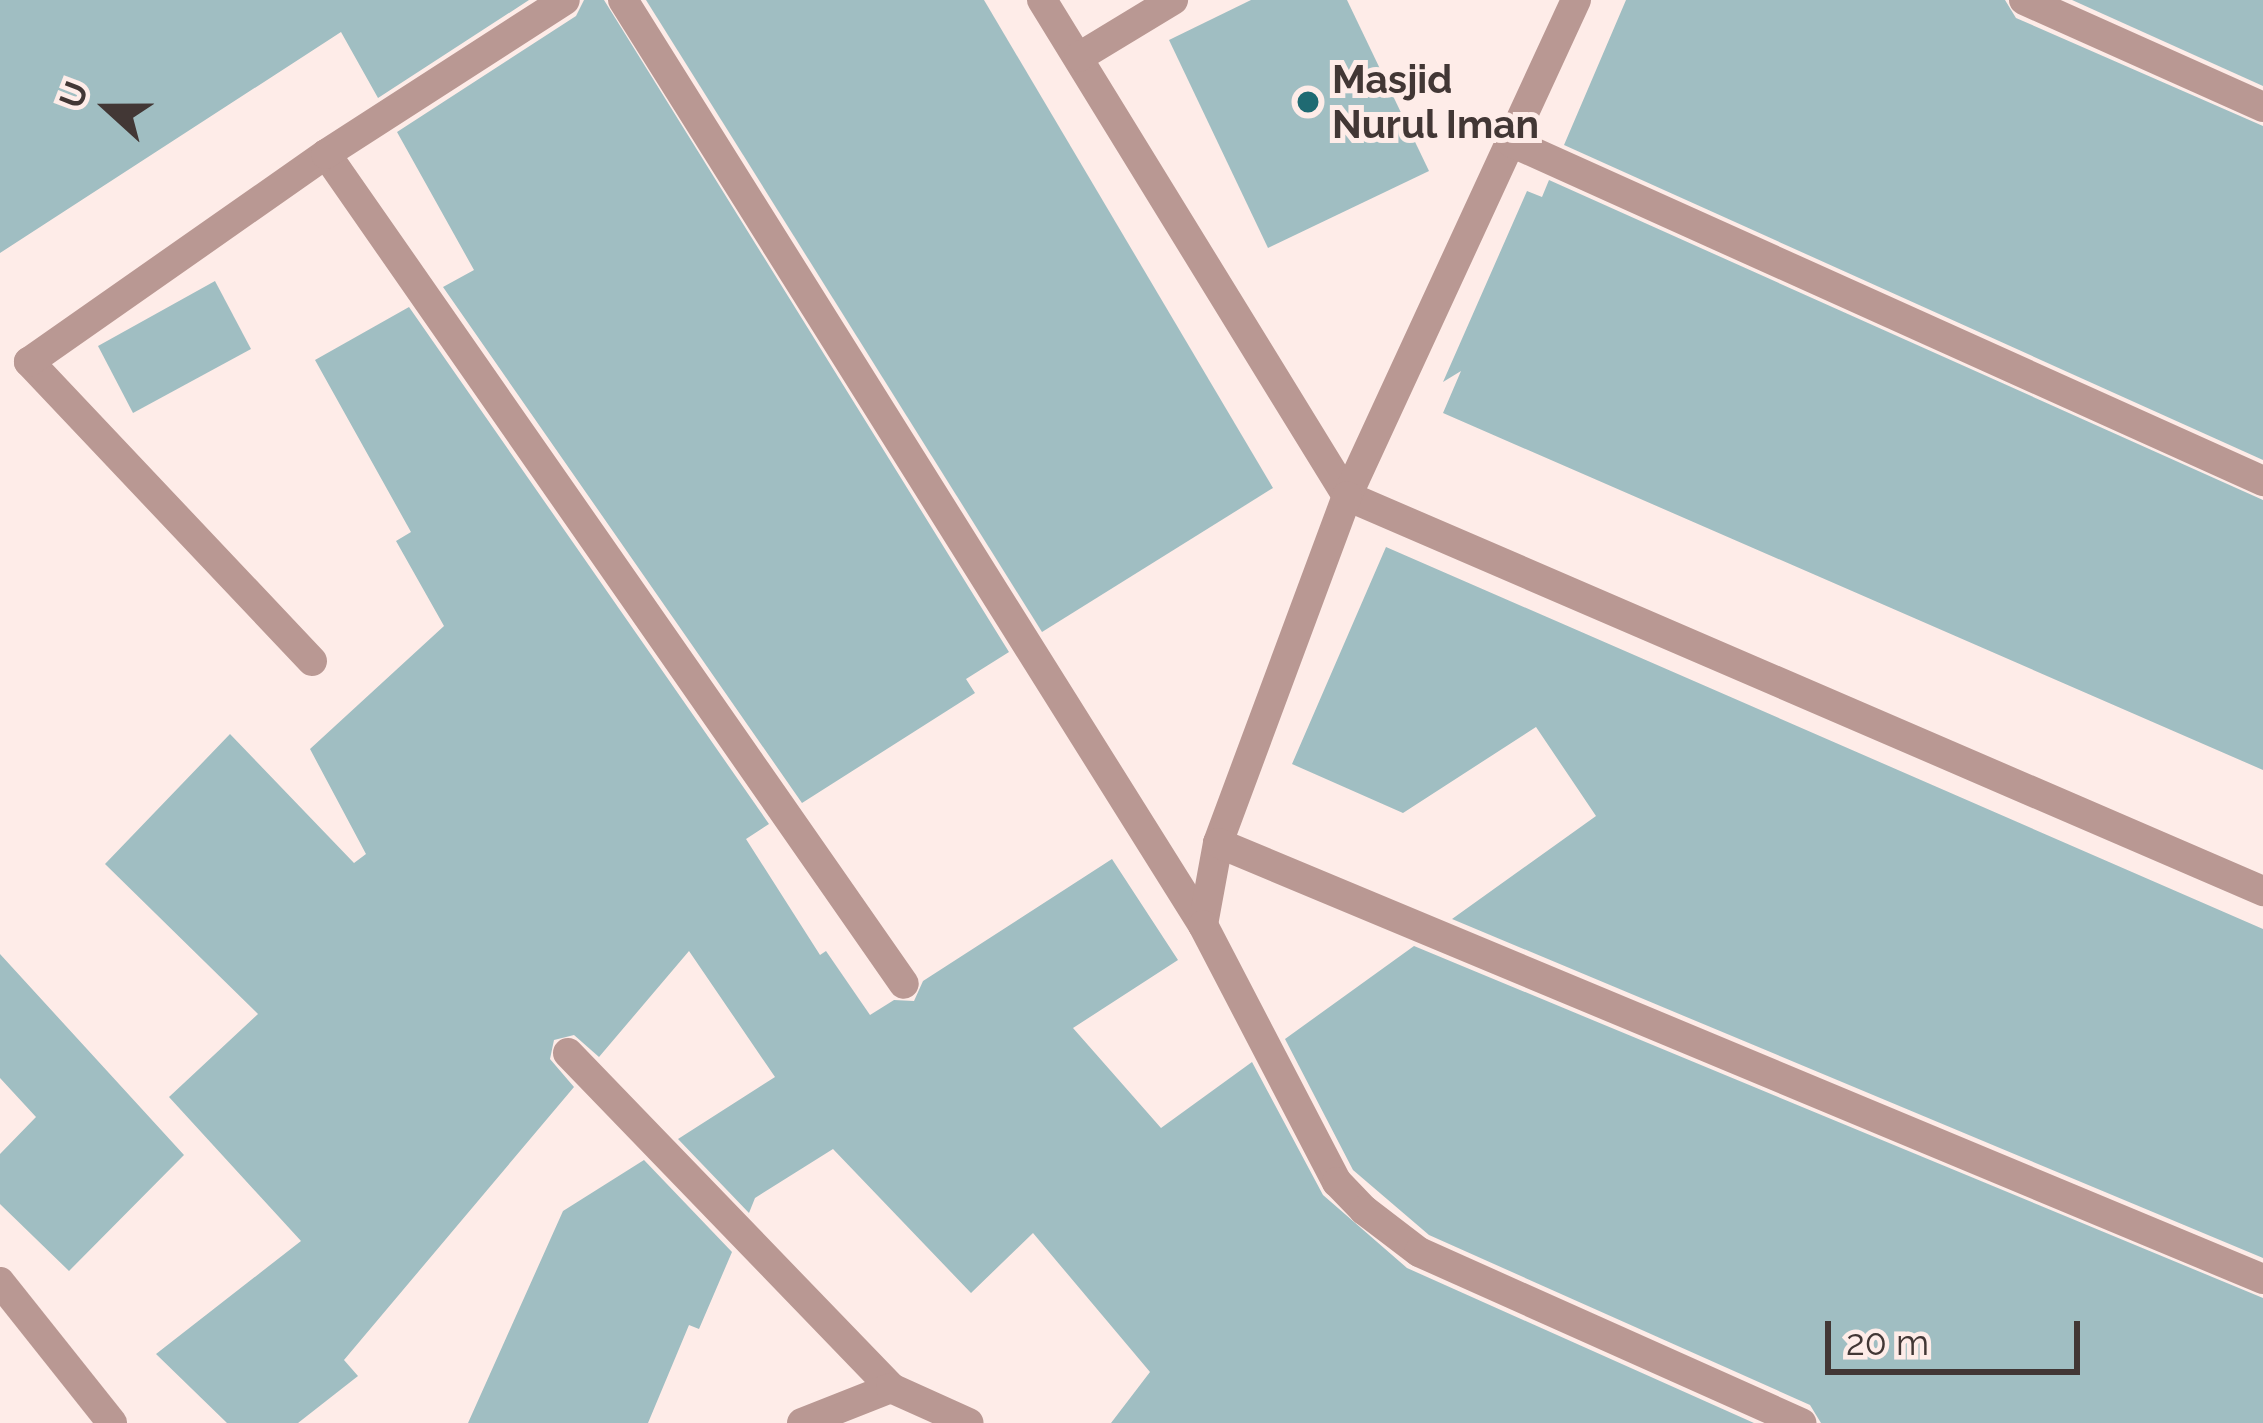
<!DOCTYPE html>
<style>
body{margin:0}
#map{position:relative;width:2263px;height:1423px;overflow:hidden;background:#feece8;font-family:Raleway,sans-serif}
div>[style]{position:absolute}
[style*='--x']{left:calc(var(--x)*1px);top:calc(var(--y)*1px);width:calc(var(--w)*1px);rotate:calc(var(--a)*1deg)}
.building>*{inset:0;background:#a0bec2}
.minor>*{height:30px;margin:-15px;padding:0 15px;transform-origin:15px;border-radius:15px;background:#b99893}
.dots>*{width:33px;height:33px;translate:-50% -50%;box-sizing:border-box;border:6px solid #feece8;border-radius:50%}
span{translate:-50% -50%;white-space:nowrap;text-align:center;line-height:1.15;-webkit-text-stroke:10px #feece8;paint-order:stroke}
.poi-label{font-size:39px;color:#423735;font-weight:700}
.left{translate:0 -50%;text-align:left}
.north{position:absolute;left:48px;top:48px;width:120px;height:120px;-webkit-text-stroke:9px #feece8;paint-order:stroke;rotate:291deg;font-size:33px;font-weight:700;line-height:48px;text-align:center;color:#423735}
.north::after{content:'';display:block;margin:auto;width:42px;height:54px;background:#423735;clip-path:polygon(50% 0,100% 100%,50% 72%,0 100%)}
.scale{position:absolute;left:1825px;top:1321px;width:255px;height:54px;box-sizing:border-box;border:6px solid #423735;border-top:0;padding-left:15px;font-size:36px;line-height:42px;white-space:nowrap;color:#423735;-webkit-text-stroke:9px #feece8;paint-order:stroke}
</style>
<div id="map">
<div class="building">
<i style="clip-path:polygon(0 0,529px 0,378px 98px,341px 32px,0 253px)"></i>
<i style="clip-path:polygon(584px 0,604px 0,1009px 652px,966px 679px,975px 693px,802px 803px,443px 287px,474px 270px,397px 132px,576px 16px)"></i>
<i style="clip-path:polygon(646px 0,984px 0,1273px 488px,1042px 632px)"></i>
<i style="clip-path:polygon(1251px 0,1347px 0,1429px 171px,1268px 248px,1169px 40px)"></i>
<i style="clip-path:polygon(1626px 0,2005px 0,2016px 18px,2263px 126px,2263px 460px,1564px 145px)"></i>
<i style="clip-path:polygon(2072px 0,2263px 0,2263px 86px)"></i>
<i style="clip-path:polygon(1549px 180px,2263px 500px,2263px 770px,1443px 413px,1461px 371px,1443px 382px,1527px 191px,1542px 197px)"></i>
<i style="clip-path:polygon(215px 281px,251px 349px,133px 413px,98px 346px)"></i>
<i style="clip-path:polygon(409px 307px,769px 824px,746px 839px,820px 955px,826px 951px,870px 1015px,894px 1000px,914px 1001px,923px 981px,1112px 859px,1178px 960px,1073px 1028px,1161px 1128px,1252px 1062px,1323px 1195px,1407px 1268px,1754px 1423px,1111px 1423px,1150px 1372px,1033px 1233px,971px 1293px,833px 1149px,755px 1198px,749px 1213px,678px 1139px,775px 1077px,689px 951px,599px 1057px,574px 1035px,554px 1040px,550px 1059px,574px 1087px,344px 1360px,358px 1376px,298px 1423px,227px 1423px,156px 1354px,301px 1241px,169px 1097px,258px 1014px,105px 864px,230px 734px,354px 863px,366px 854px,310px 749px,444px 626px,396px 541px,411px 532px,315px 360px)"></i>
<i style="clip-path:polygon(1386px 547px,2263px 929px,2263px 1258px,1452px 919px,1596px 816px,1536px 727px,1403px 813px,1292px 764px)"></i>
<i style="clip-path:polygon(1414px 946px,2263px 1298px,2263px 1423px,1821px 1423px,1810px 1405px,1429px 1235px,1353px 1170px,1285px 1039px)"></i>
<i style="clip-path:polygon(0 954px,184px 1155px,69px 1271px,0 1204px,0 1154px,36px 1117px,0 1078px)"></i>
<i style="clip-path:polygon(644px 1160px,732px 1252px,699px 1329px,689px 1325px,648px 1423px,468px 1423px,563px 1211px)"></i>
</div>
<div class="minor">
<i style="--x:623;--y:0;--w:1092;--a:57.91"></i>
<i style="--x:1042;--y:0;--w:582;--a:58.41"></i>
<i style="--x:1347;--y:496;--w:998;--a:23.33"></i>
<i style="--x:1576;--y:0;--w:546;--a:114.78"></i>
<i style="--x:1347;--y:496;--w:370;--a:110.4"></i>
<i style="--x:1218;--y:843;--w:83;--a:100.4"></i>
<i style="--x:1203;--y:925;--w:290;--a:62.5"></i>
<i style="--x:1337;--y:1182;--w:39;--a:46"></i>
<i style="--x:1364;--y:1210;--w:69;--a:37.4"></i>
<i style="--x:1419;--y:1252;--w:419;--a:24.1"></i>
<i style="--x:2024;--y:0;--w:262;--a:24.1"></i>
<i style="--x:1079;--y:57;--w:110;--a:-31.2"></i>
<i style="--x:1511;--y:142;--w:825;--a:24.27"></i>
<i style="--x:326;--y:154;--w:1011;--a:55.15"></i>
<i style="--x:312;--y:661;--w:412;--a:-133.4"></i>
<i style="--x:29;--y:362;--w:363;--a:-35"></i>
<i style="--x:326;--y:154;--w:284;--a:-32.8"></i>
<i style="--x:1218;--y:843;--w:1132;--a:22.65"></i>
<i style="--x:568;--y:1053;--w:465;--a:46"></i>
<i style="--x:0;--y:1282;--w:180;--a:51.5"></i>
<i style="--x:802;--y:1423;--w:96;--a:-21.5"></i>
<i style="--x:891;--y:1388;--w:85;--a:24.2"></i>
</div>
<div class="dots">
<i style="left:1308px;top:102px;background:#1f6a72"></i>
</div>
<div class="poi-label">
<span class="left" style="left:1332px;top:102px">Masjid<br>Nurul Iman</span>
</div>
<div class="north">U</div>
<div class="scale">20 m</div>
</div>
